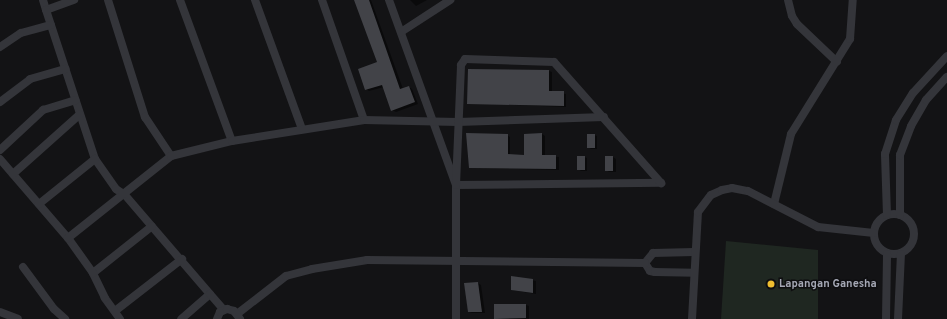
<!DOCTYPE html>
<style>
body{margin:0}
#map{position:relative;width:947px;height:319px;overflow:hidden;background:#131315;font-family:Overpass,sans-serif}
div>[style]{position:absolute}
[style*='--x']{left:calc(var(--x)*1px);top:calc(var(--y)*1px);width:calc(var(--w)*1px);rotate:calc(var(--a)*1deg)}
.green>*{inset:0;background:#1f2721}
.shadow>*{inset:0;background:#0007}
.building>*{inset:0;background:#424348}
.minor>*{height:8px;margin:-4px;padding:0 4px;transform-origin:4px;border-radius:4px;background:#34353a}
.minor>.ring{margin:-4px;padding:0;box-sizing:content-box;background:none;border:8px solid #34353a;border-radius:50%}
.dots>*{width:11px;height:11px;translate:-50% -50%;box-sizing:border-box;border:2px solid #0e0e10;border-radius:50%}
span{translate:-50% -50%;white-space:nowrap;text-align:center;line-height:1.15;-webkit-text-stroke:3px #0e0e10;paint-order:stroke}
.poi-label{font-size:11px;color:#a5a8b5;font-weight:700}
.left{translate:0 -50%;text-align:left}
</style>
<div id="map">
<div class="green">
<i style="clip-path:polygon(726px 241px,818px 250px,818px 319px,721px 319px)"></i>
</div>
<div class="shadow">
<i style="clip-path:polygon(355px 0,371px 0,403px 89px,409px 87px,412px 89px,418px 104px,396px 112px,392px 110px,384px 87px,369px 91px,366px 89px,378px 63px)"></i>
<i style="clip-path:polygon(410px 0,427px 0,416px 6px)"></i>
<i style="clip-path:polygon(549px 71px,552px 72px,552px 92px,566px 94px,566px 107px,468px 103px)"></i>
<i style="clip-path:polygon(542px 134px,545px 136px,545px 156px,559px 157px,559px 170px,470px 168px,507px 135px,510px 137px,510px 155px,525px 156px)"></i>
<i style="clip-path:polygon(594px 135px,597px 136px,597px 149px,591px 149px,588px 147px)"></i>
<i style="clip-path:polygon(584px 157px,587px 158px,587px 171px,581px 171px,578px 169px)"></i>
<i style="clip-path:polygon(613px 157px,616px 159px,616px 172px,609px 172px,606px 170px)"></i>
<i style="clip-path:polygon(512px 277px,536px 281px,536px 294px,512px 290px)"></i>
<i style="clip-path:polygon(478px 283px,481px 285px,485px 313px,472px 313px,469px 312px)"></i>
<i style="clip-path:polygon(495px 305px,526px 305px,529px 306px,529px 319px,496px 319px)"></i>
</div>
<div class="building">
<i style="clip-path:polygon(354px 0,369px 0,400px 89px,409px 86px,415px 102px,391px 111px,382px 85px,365px 90px,358px 69px,377px 62px)"></i>
<i style="clip-path:polygon(468px 69px,549px 70px,549px 91px,564px 91px,564px 106px,467px 104px)"></i>
<i style="clip-path:polygon(466px 133px,508px 134px,508px 154px,524px 155px,524px 134px,542px 133px,542px 155px,556px 155px,556px 169px,469px 168px)"></i>
<i style="clip-path:polygon(587px 134px,595px 134px,595px 148px,587px 148px)"></i>
<i style="clip-path:polygon(577px 156px,585px 156px,585px 170px,577px 170px)"></i>
<i style="clip-path:polygon(605px 156px,613px 156px,613px 171px,605px 171px)"></i>
<i style="clip-path:polygon(511px 276px,533px 279px,533px 293px,511px 290px)"></i>
<i style="clip-path:polygon(478px 282px,482px 312px,468px 312px,464px 283px)"></i>
<i style="clip-path:polygon(494px 304px,526px 304px,526px 318px,494px 319px)"></i>
</div>
<div class="minor">
<i style="--x:43;--y:0;--w:10;--a:73"></i>
<i style="--x:46;--y:10;--w:30;--a:-20"></i>
<i style="--x:108;--y:0;--w:123;--a:72.5"></i>
<i style="--x:145;--y:117;--w:47;--a:56.3"></i>
<i style="--x:180;--y:0;--w:150;--a:69.8"></i>
<i style="--x:255;--y:0;--w:137;--a:70"></i>
<i style="--x:322;--y:0;--w:127;--a:70.7"></i>
<i style="--x:389;--y:0;--w:197;--a:70.1"></i>
<i style="--x:456;--y:185;--w:205;--a:-0.6"></i>
<i style="--x:788;--y:0;--w:16;--a:76"></i>
<i style="--x:792;--y:16;--w:9;--a:58"></i>
<i style="--x:797;--y:24;--w:55;--a:43.5"></i>
<i style="--x:46;--y:10;--w:157;--a:71.8"></i>
<i style="--x:95;--y:159;--w:37;--a:55"></i>
<i style="--x:116;--y:189;--w:11;--a:34"></i>
<i style="--x:125;--y:195;--w:130;--a:49.4"></i>
<i style="--x:210;--y:294;--w:38;--a:139"></i>
<i style="--x:401;--y:32;--w:59;--a:-33.1"></i>
<i style="--x:0;--y:47;--w:25;--a:-34"></i>
<i style="--x:21;--y:33;--w:31;--a:-15"></i>
<i style="--x:0;--y:102;--w:38;--a:-37"></i>
<i style="--x:30;--y:79;--w:37;--a:-16"></i>
<i style="--x:0;--y:150;--w:59;--a:-42.9"></i>
<i style="--x:43;--y:110;--w:34;--a:-17"></i>
<i style="--x:0;--y:159;--w:104;--a:49.3"></i>
<i style="--x:13;--y:174;--w:89;--a:-41.8"></i>
<i style="--x:39;--y:204;--w:72;--a:-38.8"></i>
<i style="--x:774;--y:204;--w:72;--a:-76.3"></i>
<i style="--x:791;--y:134;--w:112;--a:-58.2"></i>
<i style="--x:850;--y:39;--w:39;--a:-86"></i>
<i class="ring" style="left:874px;top:214px;width:32px;height:32px"></i>
<i style="--x:887;--y:215;--w:61;--a:-91.9"></i>
<i style="--x:885;--y:154;--w:36;--a:-72"></i>
<i style="--x:896;--y:120;--w:32;--a:-58"></i>
<i style="--x:913;--y:93;--w:50;--a:-47.4"></i>
<i style="--x:900;--y:215;--w:60;--a:-90"></i>
<i style="--x:900;--y:155;--w:31;--a:-69"></i>
<i style="--x:911;--y:126;--w:30;--a:-60"></i>
<i style="--x:926;--y:100;--w:31;--a:-48"></i>
<i style="--x:645;--y:263;--w:13;--a:-51"></i>
<i style="--x:653;--y:253;--w:41;--a:-1.4"></i>
<i style="--x:645;--y:263;--w:9;--a:58"></i>
<i style="--x:650;--y:271;--w:5;--a:11"></i>
<i style="--x:655;--y:272;--w:39;--a:1"></i>
<i style="--x:23;--y:267;--w:52;--a:53.6"></i>
<i style="--x:54;--y:309;--w:15;--a:42"></i>
<i style="--x:93;--y:273;--w:75;--a:-38.5"></i>
<i style="--x:210;--y:294;--w:21;--a:49"></i>
<i style="--x:115;--y:311;--w:85;--a:-37.8"></i>
<i style="--x:0;--y:312;--w:19;--a:21"></i>
<i style="--x:237;--y:314;--w:62;--a:-37.8"></i>
<i style="--x:286;--y:276;--w:27;--a:-15"></i>
<i style="--x:312;--y:269;--w:56;--a:-9.3"></i>
<i style="--x:367;--y:260;--w:278;--a:0.6"></i>
<i style="--x:120;--y:319;--w:26;--a:-126"></i>
<i style="--x:105;--y:298;--w:28;--a:-116"></i>
<i style="--x:93;--y:273;--w:43;--a:-125.5"></i>
<i style="--x:68;--y:238;--w:132;--a:-38.5"></i>
<i style="--x:171;--y:156;--w:63;--a:-13.8"></i>
<i style="--x:232;--y:141;--w:134;--a:-9"></i>
<i style="--x:364;--y:120;--w:94;--a:1.2"></i>
<i style="--x:458;--y:122;--w:146;--a:-2"></i>
<i style="--x:217;--y:319;--w:8;--a:-67"></i>
<i style="--x:220;--y:312;--w:8;--a:-23"></i>
<i style="--x:227;--y:309;--w:7;--a:16"></i>
<i style="--x:234;--y:311;--w:10;--a:53"></i>
<i style="--x:456;--y:319;--w:134;--a:-90"></i>
<i style="--x:456;--y:185;--w:120;--a:-87.6"></i>
<i style="--x:461;--y:65;--w:7;--a:-56"></i>
<i style="--x:465;--y:59;--w:89;--a:1.9"></i>
<i style="--x:554;--y:62;--w:162;--a:48.5"></i>
<i style="--x:692;--y:319;--w:107;--a:-86.8"></i>
<i style="--x:698;--y:212;--w:21;--a:-53"></i>
<i style="--x:711;--y:195;--w:12;--a:-24"></i>
<i style="--x:722;--y:190;--w:10;--a:-11"></i>
<i style="--x:732;--y:188;--w:16;--a:11"></i>
<i style="--x:748;--y:191;--w:79;--a:27.2"></i>
<i style="--x:818;--y:227;--w:56;--a:6.1"></i>
<i style="--x:886;--y:319;--w:65;--a:-89.1"></i>
<i style="--x:898;--y:319;--w:65;--a:-87.4"></i>
</div>
<div class="dots">
<i style="left:771px;top:284px;background:#efbe30"></i>
</div>
<div class="poi-label">
<span class="left" style="left:779px;top:284px">Lapangan Ganesha</span>
</div>
</div>
